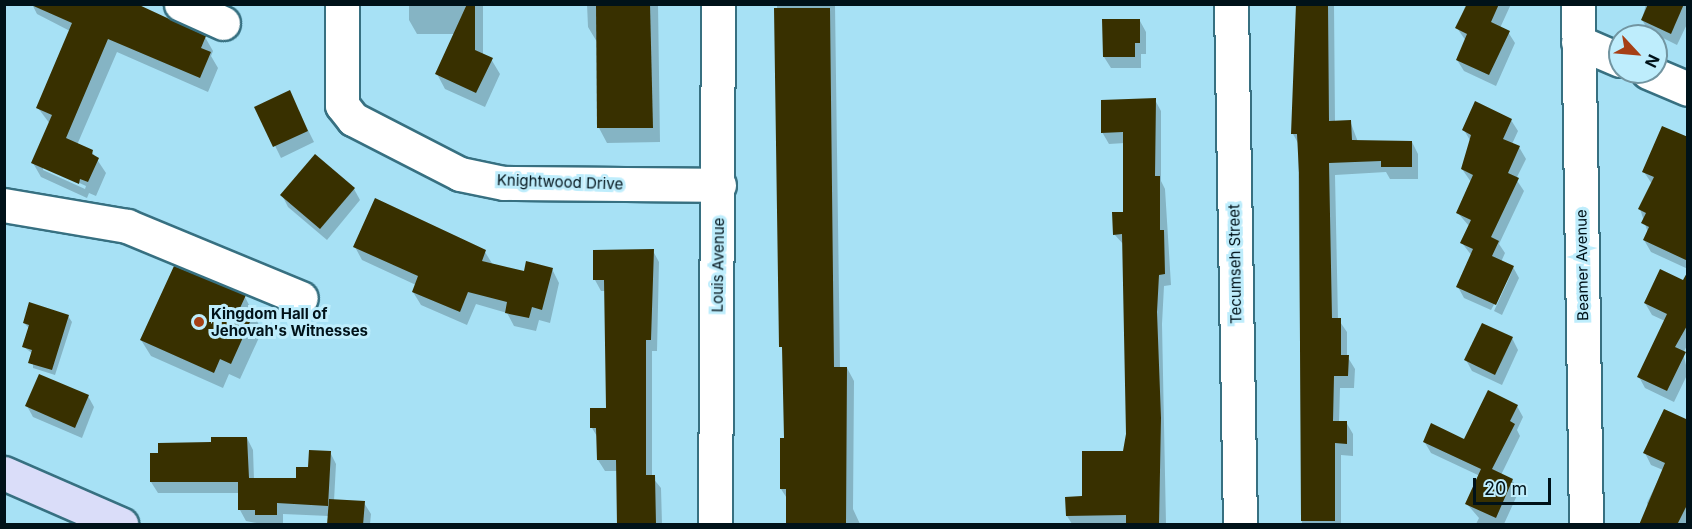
<!DOCTYPE html>
<style>
body{margin:0}
#map{position:relative;width:1692px;height:529px;overflow:hidden;background:#a7e1f5;font-family:Inter,sans-serif}
div>[style]{position:absolute}
[style*='--x']{left:calc(var(--x)*1px);top:calc(var(--y)*1px);width:calc(var(--w)*1px);rotate:calc(var(--a)*1deg)}
.shadow>*{inset:0;background:#0003}
.building>*{inset:0;background:#383000}
.roads{filter:drop-shadow(2px 0 #377081) drop-shadow(-2px 0 #377081) drop-shadow(0 2px #377081) drop-shadow(0 -2px #377081)}
.minor>*{height:33px;margin:-16.5px;padding:0 16.5px;transform-origin:16.5px;border-radius:16.5px;background:#fff}
.major>*{height:33px;margin:-16.5px;padding:0 16.5px;transform-origin:16.5px;border-radius:16.5px;background:#daddf9}
.dots>*{width:16px;height:16px;translate:-50% -50%;box-sizing:border-box;border:3px solid #beedfc;border-radius:50%}
span{translate:-50% -50%;white-space:nowrap;text-align:center;line-height:1.15;-webkit-text-stroke:6px #beedfc;paint-order:stroke}
.street-label{font-size:15px;color:#001219}
.poi-label{font-size:15px;color:#001219;font-weight:700}
.left{translate:0 -50%;text-align:left}
.frame{position:absolute;inset:0;border:6px solid #001219;pointer-events:none}
.north{position:absolute;left:1608px;top:24px;width:60px;height:60px;box-sizing:border-box;background:#beedfc;border:2px solid #7295a1;border-radius:50%;rotate:116deg;font-size:16px;font-weight:700;line-height:24px;text-align:center;color:#001219}
.north::after{content:'';display:block;margin:auto;width:21px;height:27px;background:#a64016;clip-path:polygon(50% 0,100% 100%,50% 72%,0 100%)}
.scale{position:absolute;left:1473px;top:478px;width:78px;height:27px;box-sizing:border-box;border:3px solid #001219;border-top:0;padding-left:8px;font-size:18px;line-height:21px;white-space:nowrap;color:#001219;-webkit-text-stroke:4px #beedfc;paint-order:stroke}
</style>
<div id="map">
<div class="shadow">
<i style="clip-path:polygon(evenodd,32px 4px,205px 37px,213px 51px,211px 56px,218px 68px,208px 92px,117px 52px,77px 145px,92px 152px,106px 173px,96px 196px,89px 193px,87px 198px,41px 177px,33px 163px,50px 124px,38px 108px,70px 31px,37px 14px,32px 4px,43px 166px,86px 186px,85px 189px,43px 170px,43px 166px)"></i>
<i style="clip-path:polygon(409px 4px,483px 4px,483px 55px,491px 59px,500px 74px,485px 107px,445px 89px,437px 74px,455px 34px,417px 34px,409px 20px)"></i>
<i style="clip-path:polygon(587px 4px,658px 4px,660px 142px,607px 143px,599px 128px,597px 42px,588px 27px)"></i>
<i style="clip-path:polygon(777px 4px,835px 4px,840px 368px,847px 368px,854px 381px,853px 509px,860px 524px,789px 524px,788px 500px,781px 489px,785px 439px)"></i>
<i style="clip-path:polygon(1297px 4px,1334px 4px,1335px 122px,1350px 121px,1358px 142px,1412px 142px,1418px 154px,1418px 179px,1390px 179px,1386px 172px,1335px 175px,1338px 319px,1347px 332px,1347px 356px,1355px 369px,1354px 388px,1340px 388px,1339px 422px,1346px 422px,1353px 434px,1353px 456px,1341px 455px,1341px 524px,1302px 524px,1298px 143px,1293px 134px)"></i>
<i style="clip-path:polygon(1466px 4px,1511px 4px,1500px 28px,1508px 32px,1515px 43px,1496px 86px,1464px 71px,1457px 60px,1466px 41px,1457px 28px)"></i>
<i style="clip-path:polygon(1646px 4px,1688px 4px,1688px 22px,1677px 45px,1649px 31px,1642px 20px)"></i>
<i style="clip-path:polygon(1140px 21px,1146px 32px,1146px 54px,1141px 54px,1141px 68px,1111px 68px,1104px 57px)"></i>
<i style="clip-path:polygon(289px 92px,314px 142px,281px 158px,256px 107px)"></i>
<i style="clip-path:polygon(1155px 100px,1161px 111px,1161px 181px,1165px 189px,1171px 285px,1164px 286px,1162px 324px,1166px 524px,1072px 524px,1067px 516px,1124px 452px,1127px 434px,1124px 245px,1114px 234px,1124px 213px,1125px 143px,1109px 144px,1102px 132px)"></i>
<i style="clip-path:polygon(1511px 120px,1518px 131px,1512px 144px,1519px 147px,1526px 159px,1516px 179px,1524px 191px,1499px 244px,1505px 253px,1501px 262px,1513px 267px,1519px 278px,1502px 315px,1494px 311px,1512px 272px,1491px 310px,1464px 298px,1458px 287px,1472px 256px,1462px 243px,1469px 226px,1457px 212px,1471px 182px,1462px 169px,1471px 142px,1464px 130px)"></i>
<i style="clip-path:polygon(1688px 139px,1688px 269px,1651px 252px,1644px 240px,1648px 233px,1640px 209px,1652px 184px,1644px 172px)"></i>
<i style="clip-path:polygon(354px 189px,360px 200px,327px 240px,288px 207px,282px 195px)"></i>
<i style="clip-path:polygon(355px 247px,485px 252px,493px 265px,525px 273px,552px 269px,559px 283px,550px 323px,539px 320px,536px 331px,514px 326px,507px 313px,476px 304px,467px 325px,421px 305px,413px 292px,416px 285px,362px 260px)"></i>
<i style="clip-path:polygon(653px 251px,659px 262px,657px 351px,652px 351px,652px 477px,661px 488px,662px 524px,619px 524px,617px 471px,605px 471px,598px 460px,598px 438px,592px 428px,608px 409px,606px 291px,601px 291px,595px 280px)"></i>
<i style="clip-path:polygon(1688px 284px,1688px 344px,1683px 353px,1688px 373px,1674px 402px,1645px 388px,1639px 377px,1665px 321px,1652px 315px,1645px 303px)"></i>
<i style="clip-path:polygon(245px 297px,262px 331px,240px 379px,229px 374px,223px 388px,151px 356px,141px 340px)"></i>
<i style="clip-path:polygon(68px 316px,72px 322px,55px 375px,33px 368px,33px 354px,24px 347px,30px 329px,24px 323px)"></i>
<i style="clip-path:polygon(1512px 338px,1518px 350px,1502px 385px,1472px 371px,1466px 360px)"></i>
<i style="clip-path:polygon(88px 396px,94px 407px,82px 438px,33px 417px,27px 406px)"></i>
<i style="clip-path:polygon(1517px 406px,1523px 417px,1517px 430px,1520px 436px,1501px 475px,1512px 480px,1519px 491px,1504px 524px,1476px 524px,1479px 518px,1467px 504px,1480px 476px,1431px 453px,1424px 441px,1465px 441px)"></i>
<i style="clip-path:polygon(1665px 411px,1688px 495px,1688px 524px,1643px 524px,1649px 508px,1647px 503px,1663px 470px,1651px 465px,1645px 453px)"></i>
<i style="clip-path:polygon(247px 438px,253px 450px,254px 480px,297px 479px,330px 452px,336px 464px,334px 501px,364px 503px,371px 514px,370px 524px,328px 524px,329px 516px,283px 514px,283px 524px,262px 524px,246px 521px,240px 510px,240px 493px,158px 493px,151px 482px,213px 444px)"></i>
</div>
<div class="building">
<i style="clip-path:polygon(29px 4px,137px 4px,206px 36px,201px 48px,211px 52px,200px 78px,108px 39px,66px 138px,93px 150px,92px 154px,99px 158px,88px 182px,80px 179px,79px 184px,31px 163px,52px 115px,36px 108px,72px 23px)"></i>
<i style="clip-path:polygon(467px 4px,475px 4px,475px 50px,493px 58px,476px 93px,435px 74px)"></i>
<i style="clip-path:polygon(650px 4px,653px 128px,597px 128px,596px 5px)"></i>
<i style="clip-path:polygon(1296px 4px,1328px 4px,1329px 121px,1351px 120px,1352px 140px,1412px 141px,1412px 167px,1381px 167px,1381px 161px,1329px 163px,1332px 318px,1341px 318px,1341px 355px,1349px 355px,1348px 376px,1334px 376px,1333px 421px,1347px 421px,1347px 444px,1335px 443px,1335px 521px,1301px 521px,1299px 173px,1297px 134px,1291px 134px)"></i>
<i style="clip-path:polygon(1467px 4px,1499px 4px,1491px 22px,1510px 31px,1489px 75px,1456px 60px,1467px 34px,1455px 28px)"></i>
<i style="clip-path:polygon(1648px 4px,1684px 4px,1671px 34px,1641px 20px)"></i>
<i style="clip-path:polygon(774px 8px,830px 8px,834px 367px,847px 367px,846px 525px,786px 525px,786px 489px,780px 489px,780px 438px,784px 438px,782px 347px,779px 347px)"></i>
<i style="clip-path:polygon(1102px 19px,1140px 19px,1140px 43px,1135px 43px,1135px 57px,1103px 57px)"></i>
<i style="clip-path:polygon(290px 90px,308px 131px,273px 147px,254px 107px)"></i>
<i style="clip-path:polygon(1156px 98px,1155px 176px,1160px 176px,1160px 230px,1164px 230px,1165px 274px,1159px 275px,1157px 312px,1161px 418px,1159px 525px,1126px 525px,1126px 515px,1066px 516px,1065px 497px,1082px 496px,1082px 451px,1123px 451px,1126px 434px,1122px 234px,1113px 235px,1112px 212px,1123px 212px,1123px 132px,1101px 133px,1101px 100px)"></i>
<i style="clip-path:polygon(1475px 101px,1512px 119px,1503px 139px,1520px 146px,1508px 173px,1519px 178px,1491px 237px,1499px 241px,1492px 256px,1514px 266px,1496px 305px,1456px 287px,1473px 249px,1460px 243px,1471px 220px,1456px 213px,1473px 175px,1461px 169px,1471px 135px,1462px 130px)"></i>
<i style="clip-path:polygon(1662px 126px,1688px 137px,1688px 261px,1643px 240px,1649px 227px,1641px 223px,1646px 213px,1638px 209px,1654px 177px,1642px 172px)"></i>
<i style="clip-path:polygon(315px 154px,355px 188px,320px 229px,280px 195px)"></i>
<i style="clip-path:polygon(375px 198px,486px 250px,482px 261px,524px 271px,526px 261px,553px 268px,542px 310px,532px 307px,529px 318px,505px 313px,507px 302px,468px 292px,460px 312px,412px 292px,418px 276px,353px 247px)"></i>
<i style="clip-path:polygon(654px 249px,651px 340px,646px 340px,646px 475px,655px 475px,656px 524px,617px 525px,616px 460px,597px 460px,596px 428px,590px 428px,590px 408px,606px 408px,604px 280px,593px 280px,593px 250px)"></i>
<i style="clip-path:polygon(174px 266px,246px 295px,240px 308px,254px 313px,231px 364px,220px 359px,214px 373px,140px 340px)"></i>
<i style="clip-path:polygon(1660px 269px,1683px 280px,1688px 271px,1688px 324px,1675px 347px,1686px 352px,1667px 391px,1637px 377px,1667px 314px,1644px 303px)"></i>
<i style="clip-path:polygon(29px 302px,69px 315px,52px 370px,28px 363px,32px 350px,22px 347px,29px 325px,23px 323px)"></i>
<i style="clip-path:polygon(1482px 323px,1513px 337px,1495px 375px,1464px 360px)"></i>
<i style="clip-path:polygon(39px 374px,89px 395px,75px 428px,25px 406px)"></i>
<i style="clip-path:polygon(1488px 390px,1518px 405px,1510px 421px,1515px 424px,1492px 469px,1513px 479px,1496px 518px,1465px 504px,1481px 469px,1423px 442px,1431px 423px,1464px 439px)"></i>
<i style="clip-path:polygon(1664px 409px,1686px 419px,1688px 416px,1688px 503px,1677px 525px,1639px 525px,1665px 463px,1643px 453px)"></i>
<i style="clip-path:polygon(211px 437px,247px 437px,249px 478px,296px 478px,296px 467px,308px 467px,309px 450px,331px 451px,328px 506px,277px 503px,277px 515px,255px 515px,255px 510px,238px 510px,238px 482px,150px 482px,150px 453px,158px 453px,158px 443px,211px 442px)"></i>
<i style="clip-path:polygon(329px 499px,365px 501px,363px 525px,327px 525px)"></i>
</div>
<div class="roads">
<div class="minor">
<i style="--x:181;--y:4;--w:46;--a:24.3"></i>
<i style="--x:342;--y:4;--w:101;--a:90"></i>
<i style="--x:342;--y:105;--w:18;--a:52"></i>
<i style="--x:353;--y:119;--w:120;--a:27.2"></i>
<i style="--x:460;--y:174;--w:45;--a:11.6"></i>
<i style="--x:504;--y:183;--w:215;--a:0.5"></i>
<i style="--x:1231;--y:4;--w:520;--a:89.01"></i>
<i style="--x:1578;--y:4;--w:520;--a:89.12"></i>
<i style="--x:1578;--y:42;--w:46;--a:23.2"></i>
<i style="--x:1648;--y:72;--w:43;--a:23"></i>
<i style="--x:4;--y:205;--w:125;--a:9.7"></i>
<i style="--x:127;--y:226;--w:188;--a:22.5"></i>
<i style="--x:715;--y:524;--w:520;--a:-89.67"></i>
</div>
<div class="major">
<i style="--x:4;--y:473;--w:128;--a:23.6"></i>
</div>
</div>
<div class="dots">
<i style="left:199px;top:322px;background:#a64016"></i>
</div>
<div class="street-label">
<span style="left:560px;top:182px;rotate:2deg">Knightwood Drive</span>
<span style="left:1235px;top:264px;rotate:-91deg">Tecumseh Street</span>
<span style="left:718px;top:265px;rotate:-89deg">Louis Avenue</span>
<span style="left:1582px;top:265px;rotate:-91deg">Beamer Avenue</span>
</div>
<div class="poi-label">
<span class="left" style="left:211px;top:322px">Kingdom Hall of<br>Jehovah's Witnesses</span>
</div>
<div class="frame"></div>
<div class="north">N</div>
<div class="scale">20 m</div>
</div>
